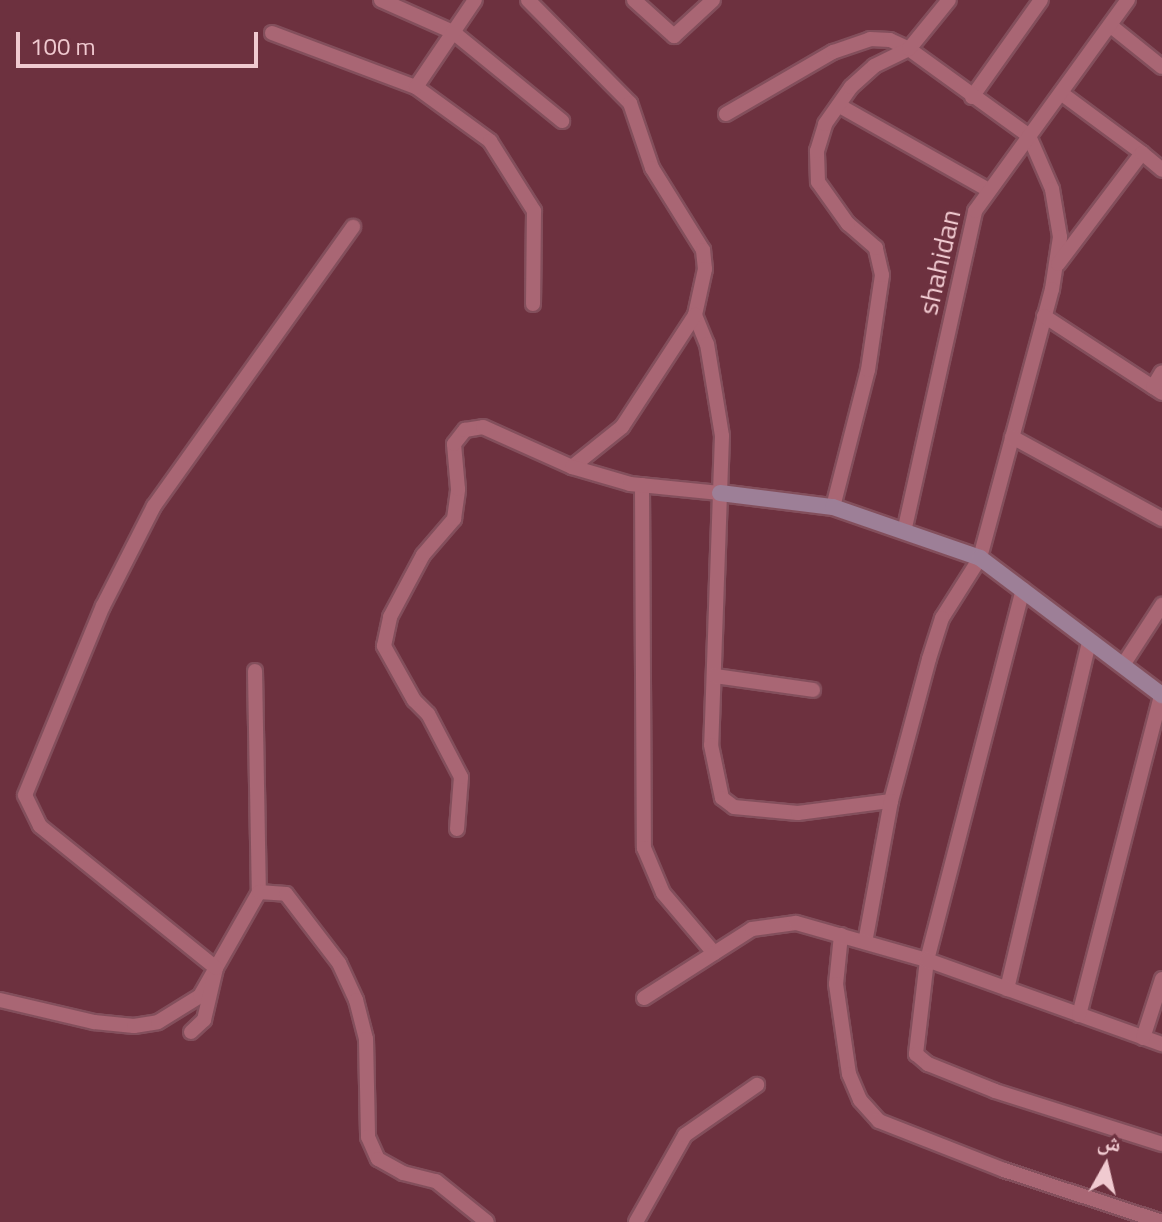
<!DOCTYPE html>
<meta charset="utf-8">
<style>
body{margin:0}
#map{position:relative;width:1162px;height:1222px;overflow:hidden;background:#6d313f;font-family:"Titillium Web","Noto Naskh Arabic",sans-serif}
div>[style]{position:absolute}
[style*='--x']{left:calc(var(--x)*1px);top:calc(var(--y)*1px);width:calc(var(--w)*1px);rotate:calc(var(--a)*1deg)}
.roads{filter:drop-shadow(2px 0 #834f5c) drop-shadow(-2px 0 #834f5c) drop-shadow(0 2px #834f5c) drop-shadow(0 -2px #834f5c)}
.street>*{height:14px;margin:-7px;padding:0 7px;transform-origin:7px;border-radius:7px;background:#a96674}
.secondary>*{height:16px;margin:-8px;padding:0 8px;transform-origin:8px;border-radius:8px;background:#9d7f97}
span{translate:-50% -50%;white-space:nowrap;text-align:center;line-height:1.15;-webkit-text-stroke:6px #6d313f;paint-order:stroke}
.street-label{font-size:28px;color:#f0cad0}
.north{position:absolute;left:1066px;top:1126px;width:80px;height:80px;-webkit-text-stroke:6px #6d313f;paint-order:stroke;rotate:8deg;font-size:22px;font-weight:700;line-height:32px;text-align:center;color:#f0cad0}
.north::after{content:'';display:block;margin:auto;width:28px;height:36px;background:#f0cad0;clip-path:polygon(50% 0,100% 100%,50% 72%,0 100%)}
.scale{position:absolute;left:16px;top:32px;width:242px;height:36px;box-sizing:border-box;border:4px solid #f0cad0;border-top:0;padding-left:10px;font-size:24px;line-height:28px;white-space:nowrap;color:#f0cad0;-webkit-text-stroke:6px #6d313f;paint-order:stroke}
</style>
<div id="map">
<div class="roads">
<div class="street">
<i style="--x:381;--y:0;--w:79;--a:24"></i>
<i style="--x:453;--y:32;--w:141;--a:39.2"></i>
<i style="--x:528;--y:0;--w:145;--a:45.3"></i>
<i style="--x:630;--y:103;--w:69;--a:71.3"></i>
<i style="--x:652;--y:168;--w:97;--a:58.1"></i>
<i style="--x:703;--y:250;--w:19;--a:84"></i>
<i style="--x:705;--y:269;--w:47;--a:102.3"></i>
<i style="--x:695;--y:315;--w:31;--a:68"></i>
<i style="--x:707;--y:344;--w:93;--a:80.7"></i>
<i style="--x:722;--y:436;--w:309;--a:92"></i>
<i style="--x:711;--y:745;--w:54;--a:78.3"></i>
<i style="--x:722;--y:798;--w:15;--a:37"></i>
<i style="--x:734;--y:807;--w:64;--a:5.4"></i>
<i style="--x:798;--y:813;--w:94;--a:-7.4"></i>
<i style="--x:634;--y:0;--w:54;--a:42"></i>
<i style="--x:674;--y:36;--w:53;--a:-42.7"></i>
<i style="--x:1111;--y:26;--w:65;--a:38.8"></i>
<i style="--x:272;--y:33;--w:154;--a:20.6"></i>
<i style="--x:416;--y:87;--w:92;--a:36.1"></i>
<i style="--x:490;--y:141;--w:83;--a:57.8"></i>
<i style="--x:534;--y:211;--w:93;--a:90.6"></i>
<i style="--x:416;--y:87;--w:105;--a:-55.9"></i>
<i style="--x:1061;--y:93;--w:101;--a:36.5"></i>
<i style="--x:972;--y:97;--w:119;--a:-54.6"></i>
<i style="--x:840;--y:106;--w:169;--a:29.5"></i>
<i style="--x:726;--y:114;--w:124;--a:-30.1"></i>
<i style="--x:833;--y:52;--w:39;--a:-19"></i>
<i style="--x:870;--y:39;--w:20;--a:3"></i>
<i style="--x:890;--y:40;--w:21;--a:25"></i>
<i style="--x:909;--y:49;--w:148;--a:35.9"></i>
<i style="--x:1029;--y:136;--w:58;--a:66.5"></i>
<i style="--x:1052;--y:189;--w:49;--a:80.5"></i>
<i style="--x:1060;--y:237;--w:53;--a:98.7"></i>
<i style="--x:1052;--y:289;--w:278;--a:105"></i>
<i style="--x:980;--y:558;--w:71;--a:122.3"></i>
<i style="--x:942;--y:618;--w:43;--a:107.6"></i>
<i style="--x:929;--y:659;--w:147;--a:105"></i>
<i style="--x:891;--y:801;--w:143;--a:100.4"></i>
<i style="--x:1058;--y:264;--w:139;--a:-52.9"></i>
<i style="--x:1142;--y:153;--w:26;--a:40"></i>
<i style="--x:1044;--y:316;--w:141;--a:33.1"></i>
<i style="--x:1153;--y:387;--w:17;--a:-59"></i>
<i style="--x:1012;--y:437;--w:171;--a:28.7"></i>
<i style="--x:572;--y:467;--w:64;--a:-38.7"></i>
<i style="--x:622;--y:427;--w:134;--a:-56.9"></i>
<i style="--x:642;--y:485;--w:363;--a:89.7"></i>
<i style="--x:644;--y:848;--w:49;--a:67.1"></i>
<i style="--x:663;--y:893;--w:79;--a:49.6"></i>
<i style="--x:833;--y:507;--w:141;--a:-75.7"></i>
<i style="--x:868;--y:370;--w:96;--a:-81.6"></i>
<i style="--x:882;--y:275;--w:28;--a:-103"></i>
<i style="--x:876;--y:248;--w:37;--a:-139"></i>
<i style="--x:848;--y:224;--w:52;--a:-125.5"></i>
<i style="--x:818;--y:182;--w:31;--a:-92"></i>
<i style="--x:817;--y:151;--w:28;--a:-73"></i>
<i style="--x:825;--y:124;--w:45;--a:-54.9"></i>
<i style="--x:851;--y:87;--w:31;--a:-42"></i>
<i style="--x:874;--y:66;--w:39;--a:-26"></i>
<i style="--x:909;--y:49;--w:63;--a:-50.8"></i>
<i style="--x:904;--y:532;--w:329;--a:-77.5"></i>
<i style="--x:975;--y:211;--w:261;--a:-54.1"></i>
<i style="--x:1023;--y:589;--w:383;--a:104.5"></i>
<i style="--x:927;--y:960;--w:95;--a:96.7"></i>
<i style="--x:916;--y:1054;--w:16;--a:40"></i>
<i style="--x:928;--y:1064;--w:72;--a:21.9"></i>
<i style="--x:995;--y:1091;--w:175;--a:17.6"></i>
<i style="--x:1123;--y:665;--w:72;--a:-57"></i>
<i style="--x:255;--y:671;--w:221;--a:89"></i>
<i style="--x:715;--y:676;--w:99;--a:8.1"></i>
<i style="--x:457;--y:829;--w:52;--a:-85.6"></i>
<i style="--x:461;--y:777;--w:71;--a:-117.6"></i>
<i style="--x:428;--y:714;--w:20;--a:-135"></i>
<i style="--x:414;--y:700;--w:62;--a:-119.1"></i>
<i style="--x:384;--y:646;--w:30;--a:-78"></i>
<i style="--x:390;--y:617;--w:70;--a:-62"></i>
<i style="--x:423;--y:555;--w:48;--a:-49.3"></i>
<i style="--x:454;--y:519;--w:30;--a:-82"></i>
<i style="--x:458;--y:489;--w:45;--a:-95.1"></i>
<i style="--x:454;--y:444;--w:18;--a:-52"></i>
<i style="--x:465;--y:430;--w:18;--a:-9"></i>
<i style="--x:483;--y:427;--w:98;--a:24.2"></i>
<i style="--x:572;--y:467;--w:60;--a:16.3"></i>
<i style="--x:630;--y:484;--w:90;--a:5.7"></i>
<i style="--x:841;--y:935;--w:49;--a:95.8"></i>
<i style="--x:836;--y:984;--w:91;--a:81.8"></i>
<i style="--x:849;--y:1074;--w:28;--a:67"></i>
<i style="--x:860;--y:1100;--w:28;--a:48"></i>
<i style="--x:879;--y:1121;--w:134;--a:21.4"></i>
<i style="--x:1004;--y:1170;--w:166;--a:18.2"></i>
<i style="--x:1007;--y:989;--w:358;--a:-76.7"></i>
<i style="--x:644;--y:998;--w:128;--a:-32.6"></i>
<i style="--x:752;--y:929;--w:44;--a:-7.8"></i>
<i style="--x:796;--y:923;--w:136;--a:15.8"></i>
<i style="--x:927;--y:960;--w:250;--a:19.7"></i>
<i style="--x:0;--y:1000;--w:97;--a:13.2"></i>
<i style="--x:94;--y:1022;--w:40;--a:5.7"></i>
<i style="--x:134;--y:1026;--w:24;--a:-9"></i>
<i style="--x:158;--y:1022;--w:49;--a:-31.8"></i>
<i style="--x:200;--y:996;--w:120;--a:-60.4"></i>
<i style="--x:259;--y:892;--w:27;--a:4"></i>
<i style="--x:286;--y:894;--w:87;--a:52.5"></i>
<i style="--x:339;--y:963;--w:41;--a:65.3"></i>
<i style="--x:356;--y:1000;--w:40;--a:75.6"></i>
<i style="--x:366;--y:1039;--w:98;--a:88.8"></i>
<i style="--x:368;--y:1137;--w:24;--a:66"></i>
<i style="--x:378;--y:1159;--w:29;--a:29"></i>
<i style="--x:403;--y:1173;--w:34;--a:14"></i>
<i style="--x:436;--y:1181;--w:65;--a:38.8"></i>
<i style="--x:1079;--y:1015;--w:330;--a:-75.6"></i>
<i style="--x:191;--y:1032;--w:18;--a:-43"></i>
<i style="--x:204;--y:1020;--w:53;--a:-77"></i>
<i style="--x:216;--y:968;--w:226;--a:-141.1"></i>
<i style="--x:40;--y:826;--w:34;--a:-116"></i>
<i style="--x:25;--y:795;--w:204;--a:-67.6"></i>
<i style="--x:103;--y:606;--w:112;--a:-63"></i>
<i style="--x:154;--y:506;--w:343;--a:-54.5"></i>
<i style="--x:1143;--y:1038;--w:62;--a:-72.1"></i>
<i style="--x:636;--y:1222;--w:100;--a:-60.6"></i>
<i style="--x:685;--y:1135;--w:88;--a:-34.8"></i>
</div>
<div class="secondary">
<i style="--x:720;--y:493;--w:114;--a:7.1"></i>
<i style="--x:833;--y:507;--w:156;--a:19.1"></i>
<i style="--x:980;--y:558;--w:228;--a:37"></i>
</div>
</div>
<div class="street-label">
<span style="left:939px;top:262px;rotate:-77deg">shahidan</span>
</div>
<div class="north">ش</div>
<div class="scale">100 m</div>
</div>
